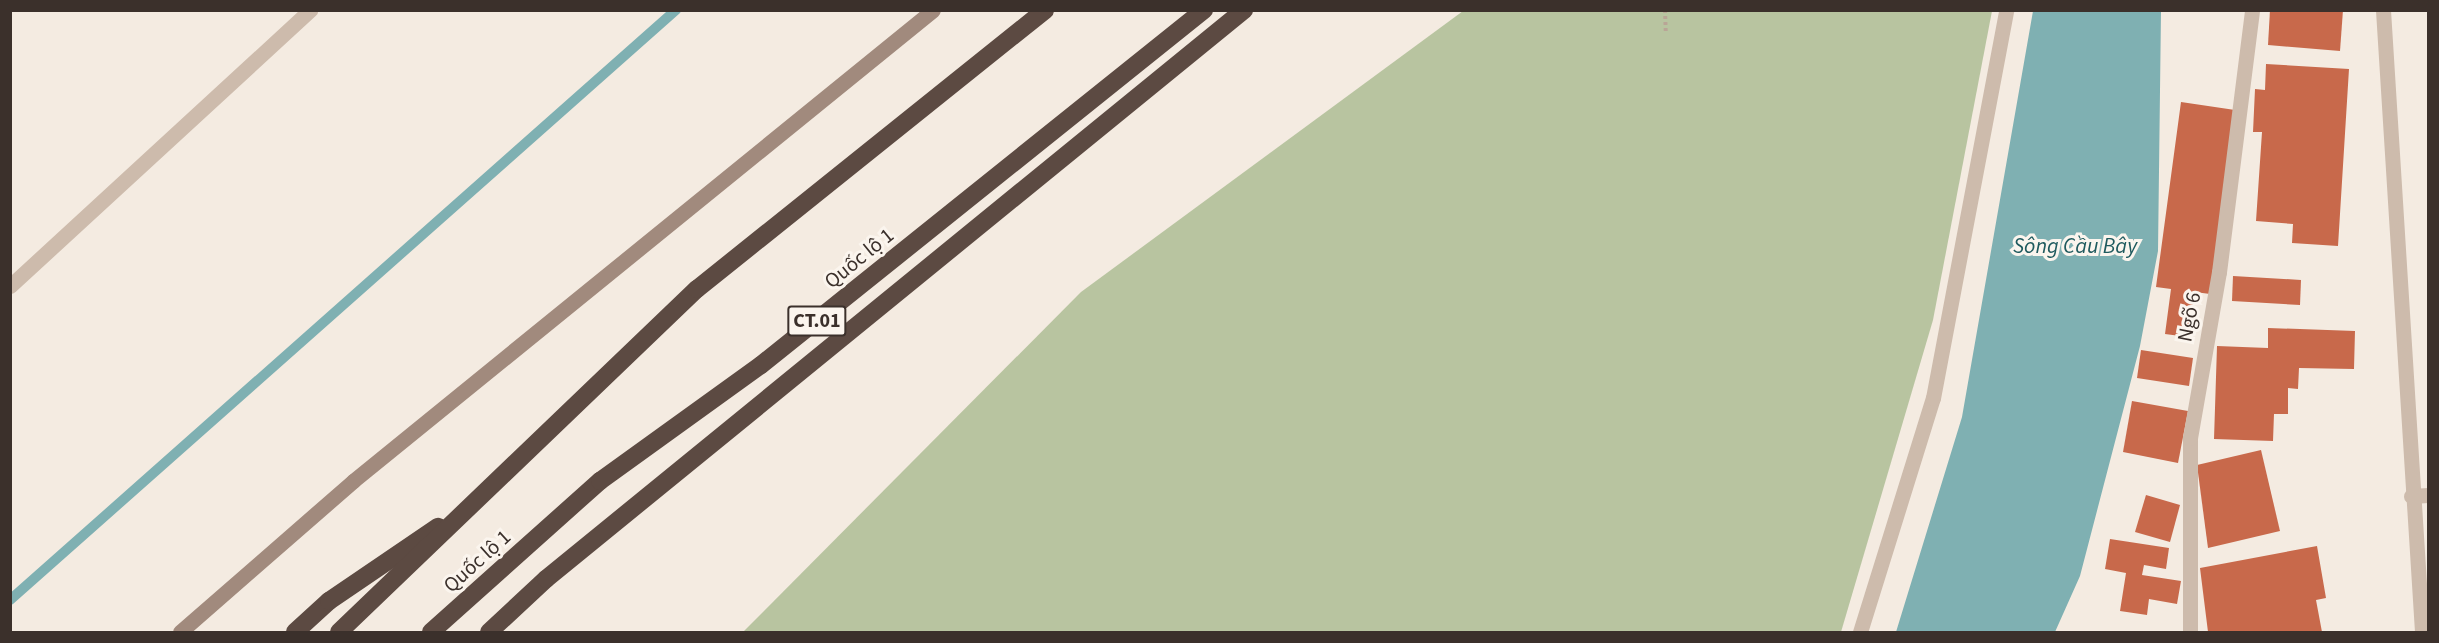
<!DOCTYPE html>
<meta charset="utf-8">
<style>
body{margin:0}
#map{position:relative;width:2439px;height:643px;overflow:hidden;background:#f4ebe1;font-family:"Source Sans 3",sans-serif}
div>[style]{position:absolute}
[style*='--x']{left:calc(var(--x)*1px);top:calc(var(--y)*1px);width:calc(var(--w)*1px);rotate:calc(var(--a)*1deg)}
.green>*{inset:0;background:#b8c4a0}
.water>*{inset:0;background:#7fb0b2}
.stream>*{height:10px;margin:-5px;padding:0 5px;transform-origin:5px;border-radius:5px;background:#7fb0b2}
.building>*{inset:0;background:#c8694b}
.path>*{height:4px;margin-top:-2px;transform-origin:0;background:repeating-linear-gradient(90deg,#b9a596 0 3px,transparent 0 6px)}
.service>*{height:15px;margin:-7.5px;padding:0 7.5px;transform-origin:7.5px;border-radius:7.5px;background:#cdbbac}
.minor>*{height:15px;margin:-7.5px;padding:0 7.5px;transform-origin:7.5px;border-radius:7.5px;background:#cdbbac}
.secondary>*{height:15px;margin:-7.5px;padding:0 7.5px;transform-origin:7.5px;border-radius:7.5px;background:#a18a7d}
.motorway>*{height:18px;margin:-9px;padding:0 9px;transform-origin:9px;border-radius:9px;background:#5c4a42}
span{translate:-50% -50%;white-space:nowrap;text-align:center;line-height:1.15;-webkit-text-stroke:6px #fbf5ee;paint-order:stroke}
.shield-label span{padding:2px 4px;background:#fbf5ee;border:2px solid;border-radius:4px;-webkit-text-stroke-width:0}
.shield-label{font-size:20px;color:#3b302b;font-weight:700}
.street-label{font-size:21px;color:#3b302b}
.water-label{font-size:22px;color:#1f5a5e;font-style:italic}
.frame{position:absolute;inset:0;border:12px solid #3b302b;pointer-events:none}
</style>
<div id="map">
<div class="green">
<i style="clip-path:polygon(1463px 11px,1992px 11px,1933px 320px,1841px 632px,743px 632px,1081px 292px)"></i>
</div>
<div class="water">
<i style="clip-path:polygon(2033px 11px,2161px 11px,2158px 251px,2140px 346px,2080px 576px,2055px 632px,1896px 632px,1962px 417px)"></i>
</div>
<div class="stream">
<i style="--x:10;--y:600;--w:890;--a:-41.54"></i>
</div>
<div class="building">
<i style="clip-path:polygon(2270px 10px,2343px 10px,2340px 51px,2268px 45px)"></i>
<i style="clip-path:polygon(2266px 64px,2349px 69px,2338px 246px,2292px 243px,2293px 224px,2256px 221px,2262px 132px,2253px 132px,2255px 89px,2265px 90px)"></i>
<i style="clip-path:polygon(2181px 102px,2235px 110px,2210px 294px,2195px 292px,2188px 337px,2165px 334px,2171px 289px,2156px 287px)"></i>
<i style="clip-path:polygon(2233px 276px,2301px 280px,2300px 305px,2232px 301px)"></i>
<i style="clip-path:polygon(2268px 328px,2355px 331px,2354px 369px,2299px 368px,2298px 389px,2288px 388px,2288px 414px,2274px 414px,2273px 441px,2214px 439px,2217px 346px,2268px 348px)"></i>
<i style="clip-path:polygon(2141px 350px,2193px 358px,2189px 386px,2137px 378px)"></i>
<i style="clip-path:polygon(2132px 401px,2188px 411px,2178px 463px,2123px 452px)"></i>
<i style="clip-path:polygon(2261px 450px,2280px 531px,2208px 548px,2197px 465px)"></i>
<i style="clip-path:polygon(2146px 495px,2180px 505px,2170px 542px,2135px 532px)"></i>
<i style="clip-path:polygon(2110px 539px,2169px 548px,2166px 569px,2144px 565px,2142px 575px,2181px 581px,2177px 604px,2149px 599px,2147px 615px,2120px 611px,2126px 573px,2105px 569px)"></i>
<i style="clip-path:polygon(2317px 546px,2326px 598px,2316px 600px,2322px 632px,2208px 632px,2200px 568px)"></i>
</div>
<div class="path">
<i style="--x:1665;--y:10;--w:24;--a:88"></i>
</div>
<div class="service">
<i style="--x:2411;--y:496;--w:17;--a:-3"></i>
<i style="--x:1860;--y:632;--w:245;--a:-72.7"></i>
<i style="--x:1933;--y:398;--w:395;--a:-79.3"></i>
<i style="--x:2190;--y:632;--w:194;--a:-90"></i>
<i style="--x:2190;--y:438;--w:169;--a:-80.1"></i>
<i style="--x:2219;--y:272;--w:264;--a:-82.8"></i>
</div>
<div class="minor">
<i style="--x:2383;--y:10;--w:623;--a:86.41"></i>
<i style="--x:10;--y:286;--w:408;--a:-42.6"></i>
</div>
<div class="secondary">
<i style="--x:180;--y:632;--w:230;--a:-41.1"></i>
<i style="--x:353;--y:481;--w:747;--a:-39.08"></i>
</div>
<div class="motorway">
<i style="--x:295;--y:632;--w:46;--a:-42.4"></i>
<i style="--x:329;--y:601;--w:132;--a:-34.2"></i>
<i style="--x:339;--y:632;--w:496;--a:-43.8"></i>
<i style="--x:697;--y:289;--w:446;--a:-38.7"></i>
<i style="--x:431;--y:632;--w:227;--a:-41.8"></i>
<i style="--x:600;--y:481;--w:198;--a:-35.8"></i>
<i style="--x:761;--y:365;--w:568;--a:-38.71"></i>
<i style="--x:489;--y:632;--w:78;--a:-42.9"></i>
<i style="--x:546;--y:579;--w:901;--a:-39.19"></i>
</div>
<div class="shield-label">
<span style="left:817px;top:321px">CT.01</span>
</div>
<div class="street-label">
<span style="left:859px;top:258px;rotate:-39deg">Quốc lộ 1</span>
<span style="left:2189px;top:317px;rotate:-79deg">Ngõ 6</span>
<span style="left:477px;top:561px;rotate:-42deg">Quốc lộ 1</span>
</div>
<div class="water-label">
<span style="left:2075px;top:247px">Sông Cầu Bây</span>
</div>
<div class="frame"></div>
</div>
